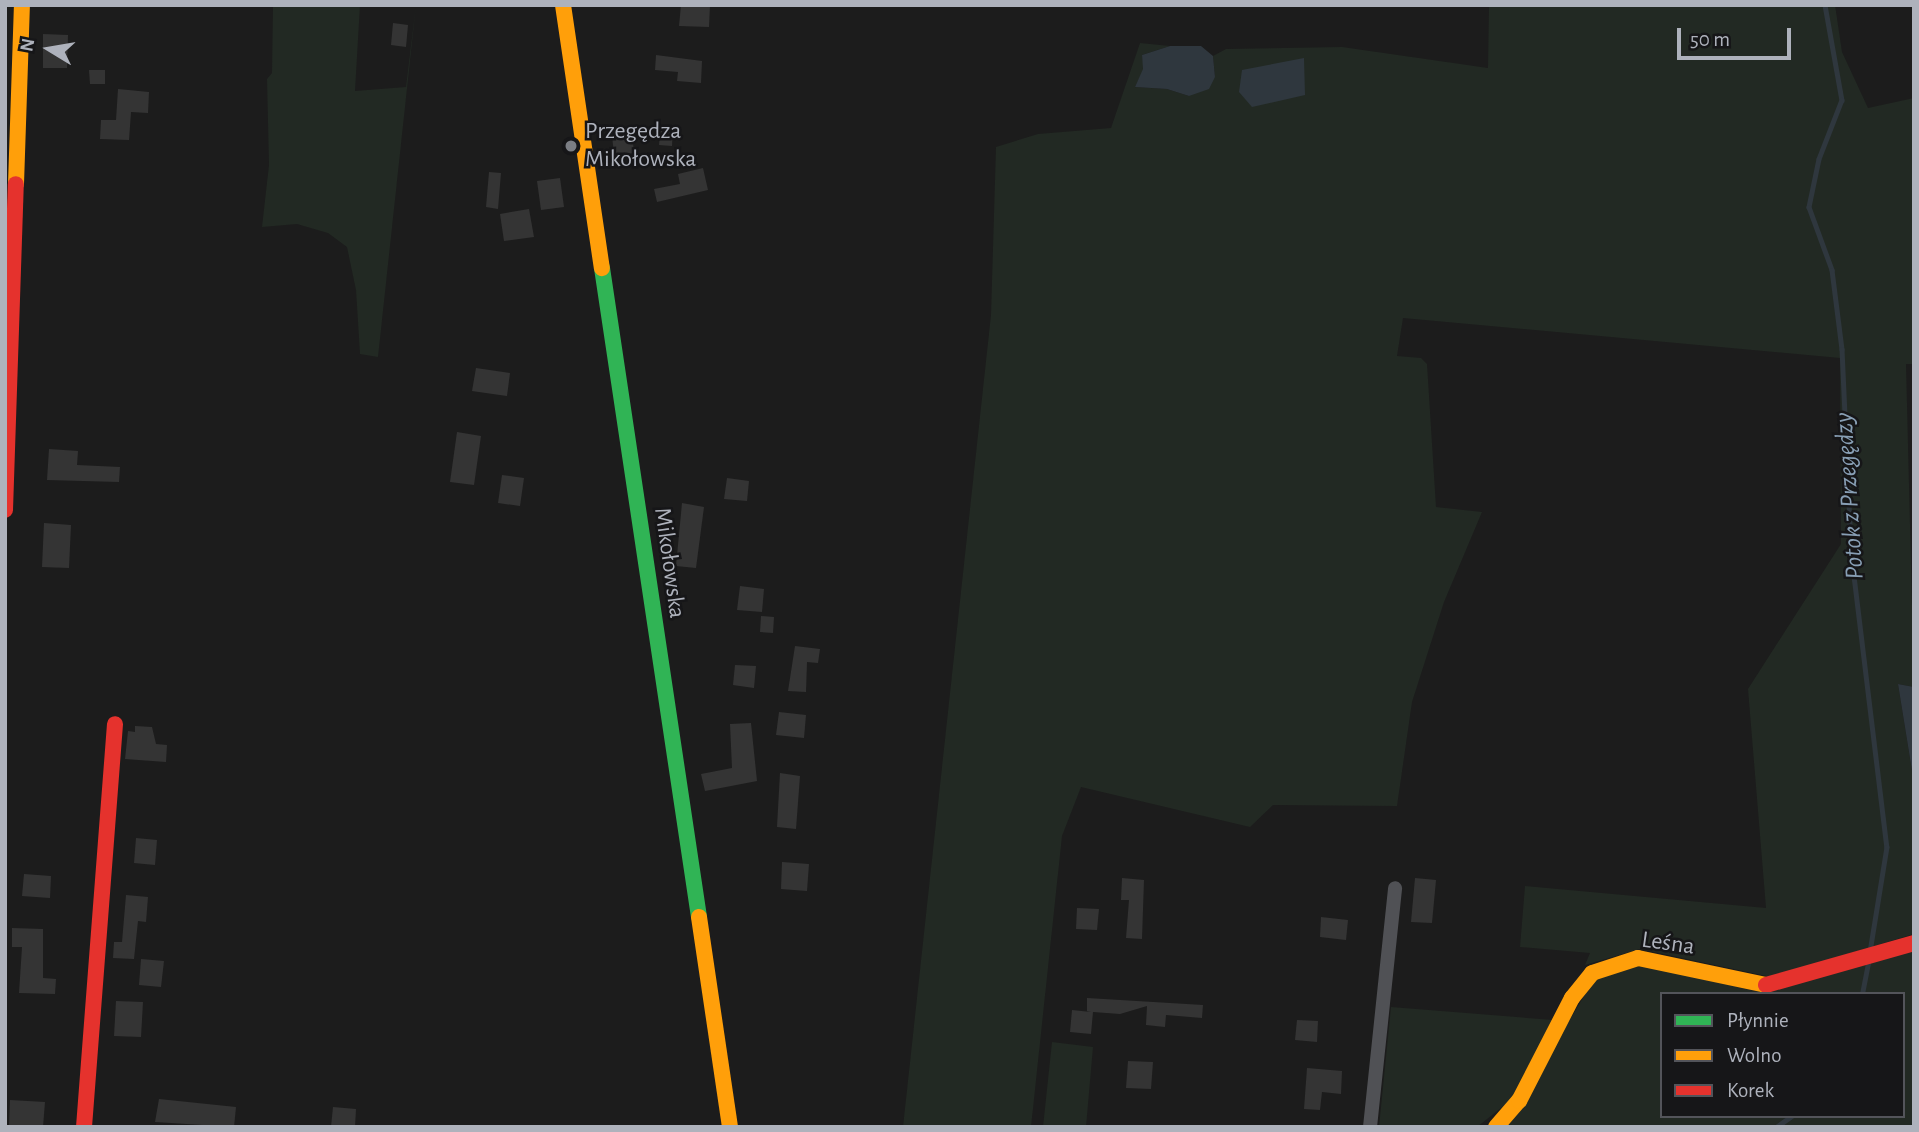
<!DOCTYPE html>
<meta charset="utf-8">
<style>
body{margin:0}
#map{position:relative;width:1919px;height:1132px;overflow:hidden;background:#1c1c1c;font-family:"Alegreya Sans",sans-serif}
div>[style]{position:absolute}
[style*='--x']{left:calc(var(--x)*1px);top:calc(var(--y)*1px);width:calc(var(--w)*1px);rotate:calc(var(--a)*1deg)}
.green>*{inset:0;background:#222923}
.water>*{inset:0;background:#2f373e}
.stream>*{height:4.5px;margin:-2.25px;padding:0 2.25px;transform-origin:2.25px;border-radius:2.25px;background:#2f373e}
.building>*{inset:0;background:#343434}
.street>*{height:14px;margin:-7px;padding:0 7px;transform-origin:7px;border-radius:7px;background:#505155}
.fast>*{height:16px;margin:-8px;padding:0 8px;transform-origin:8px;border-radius:8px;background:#30b455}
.slow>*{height:16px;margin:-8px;padding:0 8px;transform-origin:8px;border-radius:8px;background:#ff9f0a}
.jam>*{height:16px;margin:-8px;padding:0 8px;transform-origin:8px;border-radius:8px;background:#e5322d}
.dots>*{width:19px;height:19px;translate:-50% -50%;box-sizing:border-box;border:4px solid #161618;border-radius:50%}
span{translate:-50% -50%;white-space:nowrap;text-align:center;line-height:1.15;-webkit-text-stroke:5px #161618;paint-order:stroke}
.poi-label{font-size:24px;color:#aeb2bc}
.left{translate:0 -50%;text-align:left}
.street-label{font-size:24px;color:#aeb2bc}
.water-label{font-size:26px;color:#889fb5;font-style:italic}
.frame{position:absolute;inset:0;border:7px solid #aeb2bc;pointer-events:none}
.legend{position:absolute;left:1660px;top:992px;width:245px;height:126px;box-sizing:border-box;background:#161618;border:2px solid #53545a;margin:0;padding:9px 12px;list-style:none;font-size:21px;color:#aeb2bc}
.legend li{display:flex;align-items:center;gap:14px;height:35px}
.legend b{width:35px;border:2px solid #53545a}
.north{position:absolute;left:14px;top:14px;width:70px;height:70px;-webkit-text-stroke:5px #161618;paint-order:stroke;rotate:281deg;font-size:19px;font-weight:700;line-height:28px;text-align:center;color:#aeb2bc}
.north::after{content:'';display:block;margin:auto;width:24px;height:32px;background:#aeb2bc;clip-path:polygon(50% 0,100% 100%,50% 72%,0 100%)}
.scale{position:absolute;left:1677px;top:28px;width:114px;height:32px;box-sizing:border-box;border:4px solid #aeb2bc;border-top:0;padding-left:9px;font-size:21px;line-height:24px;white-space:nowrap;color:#aeb2bc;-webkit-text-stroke:5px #161618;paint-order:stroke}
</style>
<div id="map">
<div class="green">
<i style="clip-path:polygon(273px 5px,360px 5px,355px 91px,406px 87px,416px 5px,378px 357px,360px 354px,356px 290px,347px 247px,328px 233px,297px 224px,262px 227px,269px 165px,267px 79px,272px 73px)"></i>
<i style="clip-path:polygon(1489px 5px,1835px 5px,1842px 52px,1868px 108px,1914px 98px,1914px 364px,1906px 364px,1914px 687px,1898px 684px,1914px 783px,1914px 934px,1771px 977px,1640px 949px,1585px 965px,1590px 953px,1520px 947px,1525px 886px,1766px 908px,1748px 689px,1841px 544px,1840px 358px,1403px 318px,1397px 356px,1421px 358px,1427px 364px,1436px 507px,1482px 512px,1444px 602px,1412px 702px,1397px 806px,1273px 805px,1250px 827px,1081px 787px,1062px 836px,1031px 1127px,903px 1127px,991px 315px,996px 147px,1038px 134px,1111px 128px,1140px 43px,1170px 46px,1142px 55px,1144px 69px,1135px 87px,1167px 89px,1189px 96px,1215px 77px,1213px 56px,1226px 49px,1342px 47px,1488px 68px)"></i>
<i style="clip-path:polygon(evenodd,1914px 950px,1914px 1127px,1505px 1127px,1595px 978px,1644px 965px,1754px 991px,1914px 950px,1662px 994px,1903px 994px,1903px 1116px,1662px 1116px,1662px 994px)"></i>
<i style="clip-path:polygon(1391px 1007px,1553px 1020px,1511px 1100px,1477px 1127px,1379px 1127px)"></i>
<i style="clip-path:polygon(1052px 1042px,1093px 1047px,1086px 1127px,1043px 1127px)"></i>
</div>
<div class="water">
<i style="clip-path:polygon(1170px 46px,1201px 46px,1213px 56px,1215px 77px,1209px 89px,1189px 96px,1167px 89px,1135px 87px,1143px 69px,1142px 55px)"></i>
<i style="clip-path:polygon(1304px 58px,1305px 95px,1252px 107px,1239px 92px,1242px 70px)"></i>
<i style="clip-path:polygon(1898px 684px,1914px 687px,1914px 783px)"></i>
</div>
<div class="stream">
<i style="--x:1825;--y:5;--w:97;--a:79.9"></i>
<i style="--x:1842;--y:100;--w:63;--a:111.3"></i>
<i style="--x:1819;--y:159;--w:49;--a:101.8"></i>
<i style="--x:1809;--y:207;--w:67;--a:69.9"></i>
<i style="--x:1832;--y:270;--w:80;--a:82.8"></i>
<i style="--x:1842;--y:349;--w:202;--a:87.4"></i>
<i style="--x:1851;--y:551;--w:298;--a:83.1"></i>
<i style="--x:1887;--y:847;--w:106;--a:99.2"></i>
<i style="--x:1862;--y:994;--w:31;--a:-79"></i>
<i style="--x:1776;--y:1127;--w:19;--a:-35"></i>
</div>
<div class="building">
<i style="clip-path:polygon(681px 5px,710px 5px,709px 27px,679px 26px)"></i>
<i style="clip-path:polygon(393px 23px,408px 25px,406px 47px,391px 45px)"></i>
<i style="clip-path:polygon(43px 34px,68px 35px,67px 68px,43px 68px)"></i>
<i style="clip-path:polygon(656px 55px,702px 61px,701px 83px,677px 81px,678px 72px,655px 70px)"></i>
<i style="clip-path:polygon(89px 70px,105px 70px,105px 84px,90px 84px)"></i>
<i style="clip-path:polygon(118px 89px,149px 92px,148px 113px,131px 112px,129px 140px,100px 139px,101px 120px,116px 120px)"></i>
<i style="clip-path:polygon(661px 125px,673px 126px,672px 146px,659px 145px)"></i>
<i style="clip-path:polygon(632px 133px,634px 153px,614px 155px,612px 135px)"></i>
<i style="clip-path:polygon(703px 168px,708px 190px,657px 202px,654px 189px,680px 184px,678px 174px)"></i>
<i style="clip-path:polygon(489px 172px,501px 173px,498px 209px,486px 207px)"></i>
<i style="clip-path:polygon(560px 178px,564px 207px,541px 210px,537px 181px)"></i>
<i style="clip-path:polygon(529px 209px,534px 237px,504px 241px,500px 214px)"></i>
<i style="clip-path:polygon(476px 368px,510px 373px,507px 396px,472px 391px)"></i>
<i style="clip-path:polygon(457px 432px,481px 436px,474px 485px,450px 482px)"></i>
<i style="clip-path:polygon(49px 449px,78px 451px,77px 465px,120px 467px,119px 482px,47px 480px)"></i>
<i style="clip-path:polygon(502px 475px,524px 478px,520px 506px,498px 503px)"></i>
<i style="clip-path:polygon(727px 478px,749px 481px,747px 501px,724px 499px)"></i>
<i style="clip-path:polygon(682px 503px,704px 507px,696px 568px,676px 566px)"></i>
<i style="clip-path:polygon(44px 523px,71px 525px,69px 568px,42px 567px)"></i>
<i style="clip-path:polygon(740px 586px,764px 589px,762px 612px,737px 610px)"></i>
<i style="clip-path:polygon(761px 616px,774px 617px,773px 633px,760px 632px)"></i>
<i style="clip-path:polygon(795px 646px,820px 649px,818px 663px,807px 662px,806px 692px,788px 691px)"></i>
<i style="clip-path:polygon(735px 665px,756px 666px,754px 688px,733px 685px)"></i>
<i style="clip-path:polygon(779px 712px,806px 715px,804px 738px,776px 735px)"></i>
<i style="clip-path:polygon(751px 723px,757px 781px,705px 791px,701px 774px,732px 768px,730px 724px)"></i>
<i style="clip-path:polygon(135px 726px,152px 727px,156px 744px,167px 745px,166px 762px,125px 759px,128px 731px,135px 732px)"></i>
<i style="clip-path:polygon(780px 773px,800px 776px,796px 829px,777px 827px)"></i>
<i style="clip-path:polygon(136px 838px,157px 840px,155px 865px,134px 863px)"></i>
<i style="clip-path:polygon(782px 862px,809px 864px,807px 891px,781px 889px)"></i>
<i style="clip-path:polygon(24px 874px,51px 876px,50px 898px,22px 896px)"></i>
<i style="clip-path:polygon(1122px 878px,1144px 880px,1142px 939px,1126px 938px,1129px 900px,1121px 900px)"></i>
<i style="clip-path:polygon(1415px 878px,1436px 880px,1432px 923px,1411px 922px)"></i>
<i style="clip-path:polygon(126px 895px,148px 897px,146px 922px,138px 921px,134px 959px,113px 958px,114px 942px,122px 942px)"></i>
<i style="clip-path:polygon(1077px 908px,1099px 909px,1097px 930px,1076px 929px)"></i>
<i style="clip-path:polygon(1321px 917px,1348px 920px,1346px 940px,1320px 937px)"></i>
<i style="clip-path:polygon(12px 928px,43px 929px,43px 978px,56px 979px,55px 994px,19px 993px,22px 947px,12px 947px)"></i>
<i style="clip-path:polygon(141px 959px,164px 961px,161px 987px,139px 985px)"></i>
<i style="clip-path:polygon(1087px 998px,1203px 1005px,1202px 1018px,1166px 1015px,1165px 1027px,1146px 1025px,1147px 1006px,1120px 1014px,1093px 1012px,1091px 1034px,1070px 1032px,1072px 1010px,1091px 1012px,1087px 1011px)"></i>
<i style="clip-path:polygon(116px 1001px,143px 1002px,141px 1037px,114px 1036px)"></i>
<i style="clip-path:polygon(1297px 1020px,1318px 1021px,1317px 1042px,1295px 1040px)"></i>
<i style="clip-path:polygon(1128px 1061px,1153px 1062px,1151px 1089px,1126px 1088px)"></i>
<i style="clip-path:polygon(1307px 1068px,1342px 1071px,1341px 1094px,1322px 1092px,1320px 1110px,1304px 1109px)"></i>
<i style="clip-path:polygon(159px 1099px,236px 1107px,234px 1127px,155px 1122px)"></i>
<i style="clip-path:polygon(10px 1100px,45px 1102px,43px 1127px,9px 1127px)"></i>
<i style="clip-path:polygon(333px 1107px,356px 1109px,355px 1127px,331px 1127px)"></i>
</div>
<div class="street">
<i style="--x:1370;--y:1127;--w:240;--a:-84"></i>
</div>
<div class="fast">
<i style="--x:602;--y:268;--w:656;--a:81.5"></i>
</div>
<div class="slow">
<i style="--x:563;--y:5;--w:266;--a:81.6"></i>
<i style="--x:16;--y:184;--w:179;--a:-88.1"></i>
<i style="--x:699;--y:917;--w:212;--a:81.6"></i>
<i style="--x:1496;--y:1127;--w:35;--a:-49"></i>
<i style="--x:1519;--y:1101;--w:116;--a:-62.8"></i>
<i style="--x:1572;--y:998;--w:32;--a:-51"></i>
<i style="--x:1592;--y:973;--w:48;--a:-18.1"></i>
<i style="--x:1638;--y:958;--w:131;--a:11.9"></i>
</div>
<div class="jam">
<i style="--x:5;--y:510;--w:326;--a:-88.1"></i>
<i style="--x:1766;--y:985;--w:154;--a:-15.8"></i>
<i style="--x:84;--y:1127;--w:404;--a:-85.6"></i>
</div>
<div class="dots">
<i style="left:571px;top:146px;background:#7b7e84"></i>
</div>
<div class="poi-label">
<span class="left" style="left:585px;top:146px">Przegędza<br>Mikołowska</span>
</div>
<div class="street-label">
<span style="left:669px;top:563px;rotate:82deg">Mikołowska</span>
<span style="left:1668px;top:944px;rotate:8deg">Leśna</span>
</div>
<div class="water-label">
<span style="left:1850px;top:496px;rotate:-94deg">Potok z Przegędzy</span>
</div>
<div class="frame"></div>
<ul class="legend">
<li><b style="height:9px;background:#30b455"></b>Płynnie</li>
<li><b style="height:9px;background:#ff9f0a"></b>Wolno</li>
<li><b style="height:9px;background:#e5322d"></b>Korek</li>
</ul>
<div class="north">N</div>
<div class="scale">50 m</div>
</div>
